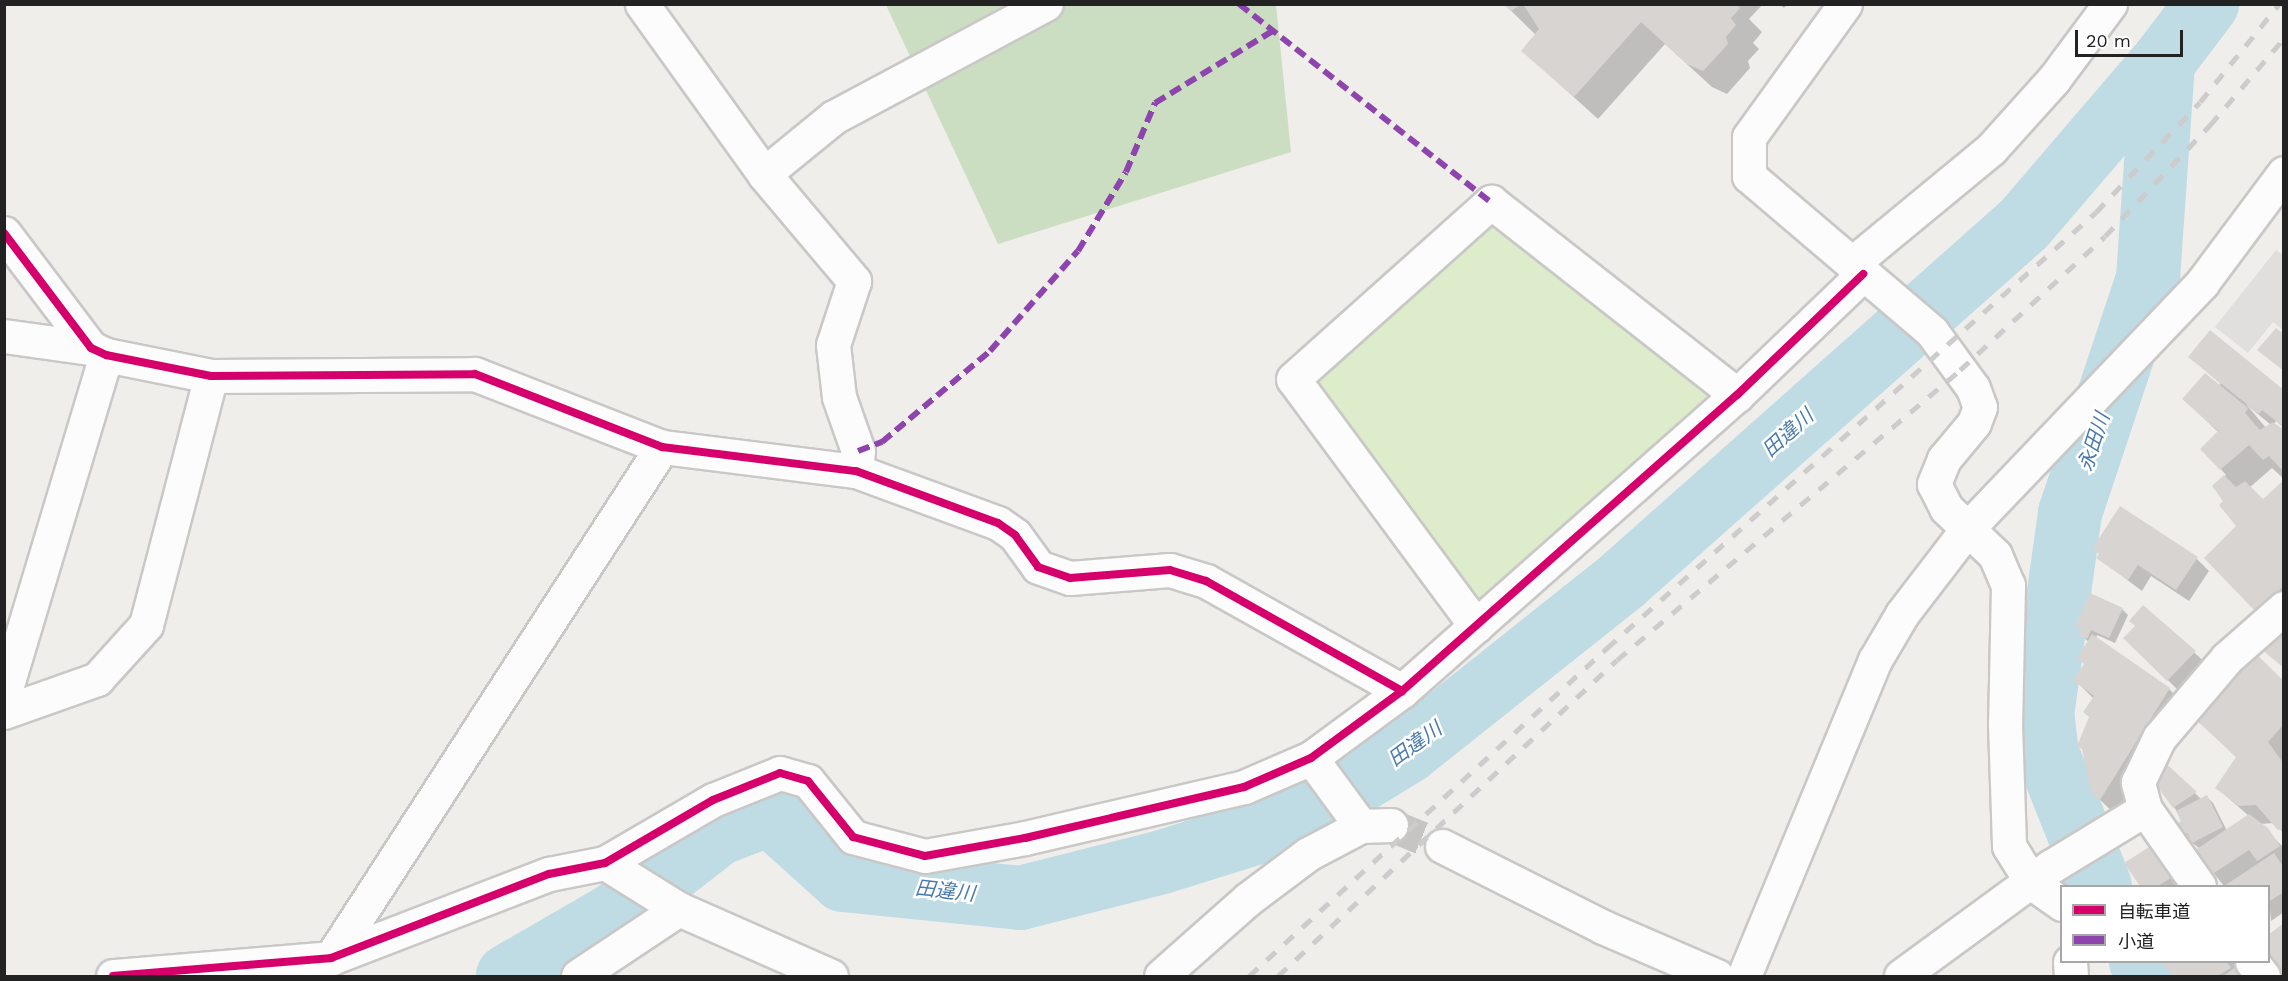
<!DOCTYPE html>
<meta charset="utf-8">
<style>
body{margin:0}
#map{position:relative;width:2288px;height:981px;overflow:hidden;background:#f0eeeb;font-family:"Work Sans","Noto Sans JP",sans-serif}
div>[style]{position:absolute}
[style*='--x']{left:calc(var(--x)*1px);top:calc(var(--y)*1px);width:calc(var(--w)*1px);rotate:calc(var(--a)*1deg)}
.grass>*{inset:0;background:#ddeccb}
.forest>*{inset:0;background:#cbdec1}
.parking>*{inset:0;background:#e0dfde}
.shadow>*{inset:0;background:#0003}
.river>*{height:64px;margin:-32px;padding:0 32px;transform-origin:32px;border-radius:32px;background:#bfdbe3}
.building>*{inset:0;background:#d7d4d2}
.minor-tunnel>*{height:33px;margin-top:-16.5px;transform-origin:0;background:repeating-linear-gradient(90deg,#c7c5c3 0 33px,transparent 0 49px)}
.roads{filter:drop-shadow(2px 0 #c9c8c7) drop-shadow(-2px 0 #c9c8c7) drop-shadow(0 2px #c9c8c7) drop-shadow(0 -2px #c9c8c7)}
.minor>*{height:33px;margin:-16.5px;padding:0 16.5px;transform-origin:16.5px;border-radius:16.5px;background:#fdfcfc}
.rail>*{height:4.5px;margin-top:-2.25px;transform-origin:0;background:repeating-linear-gradient(90deg,#ccc 0 12px,transparent 0 24px)}
.quiet>*{height:6px;margin-top:-3px;transform-origin:0;background:repeating-linear-gradient(90deg,#8e44ad 0 12px,transparent 0 18px)}
.cycleway>*{height:8px;margin:-4px;padding:0 4px;transform-origin:4px;border-radius:4px;background:#d6006c}
span{translate:-50% -50%;white-space:nowrap;text-align:center;line-height:1.15;-webkit-text-stroke:5px #fff;paint-order:stroke}
.water-label{font-size:20px;color:#4a7aab;font-style:italic}
.frame{position:absolute;inset:0;border:6px solid #222;pointer-events:none}
.legend{position:absolute;left:2060px;top:885px;width:210px;height:78px;box-sizing:border-box;background:#fff;border:2px solid #a7a7a7;margin:0;padding:8px 10px;list-style:none;font-size:18px;color:#222}
.legend li{display:flex;align-items:center;gap:12px;height:30px}
.legend b{width:30px;border:2px solid #a7a7a7}
.scale{position:absolute;left:2075px;top:30px;width:108px;height:27px;box-sizing:border-box;border:3px solid #222;border-top:0;padding-left:8px;font-size:18px;line-height:21px;white-space:nowrap;color:#222;-webkit-text-stroke:4px #fff;paint-order:stroke}
</style>
<div id="map">
<div class="grass">
<i style="clip-path:polygon(1495px 218px,1711px 393px,1483px 605px,1472px 606px,1308px 382px)"></i>
</div>
<div class="forest">
<i style="clip-path:polygon(886px 5px,1276px 5px,1291px 152px,998px 244px)"></i>
</div>
<div class="parking">
<i style="clip-path:polygon(2276px 250px,2283px 255px,2283px 330px,2273px 322px,2248px 353px,2215px 327px)"></i>
</div>
<div class="shadow">
<i style="clip-path:polygon(1504px 4px,1763px 4px,1749px 19px,1762px 32px,1753px 43px,1759px 49px,1748px 61px,1750px 68px,1727px 94px,1712px 87px,1665px 44px,1598px 119px,1523px 51px,1536px 35px)"></i>
<i style="clip-path:polygon(1779px 4px,1788px 4px,1784px 8px)"></i>
<i style="clip-path:polygon(evenodd,2190px 357px,2284px 392px,2284px 428px,2276px 421px,2274px 424px,2284px 432px,2284px 479px,2272px 468px,2249px 488px,2263px 501px,2284px 482px,2284px 667px,2277px 631px,2256px 610px,2238px 526px,2214px 486px,2226px 475px,2203px 449px,2219px 433px,2184px 399px,2221px 384px,2190px 357px,2246px 404px,2271px 425px,2266px 428px,2246px 404px)"></i>
<i style="clip-path:polygon(2098px 558px,2197px 559px,2209px 571px,2189px 601px,2151px 576px,2142px 591px)"></i>
<i style="clip-path:polygon(2144px 607px,2208px 665px,2181px 693px,2125px 638px,2137px 626px)"></i>
<i style="clip-path:polygon(2122px 609px,2128px 615px,2115px 643px,2097px 635px,2096px 639px,2169px 689px,2188px 708px,2118px 817px,2094px 794px,2083px 750px,2094px 699px,2075px 680px,2086px 664px,2089px 642px,2079px 634px,2081px 630px,2077px 625px)"></i>
<i style="clip-path:polygon(2284px 683px,2284px 833px,2274px 823px,2260px 824px,2284px 848px,2284px 912px,2271px 921px,2268px 886px,2224px 886px,2196px 851px,2200px 849px,2183px 835px,2184px 822px,2174px 807px,2159px 759px,2202px 800px,2207px 797px,2213px 803px,2227px 831px,2249px 816px,2217px 788px,2237px 758px,2197px 719px)"></i>
<i style="clip-path:polygon(2157px 843px,2189px 886px,2142px 886px,2126px 863px)"></i>
<i style="clip-path:polygon(2165px 962px,2236px 962px,2249px 976px,2174px 976px)"></i>
</div>
<div class="river">
<i style="--x:2100;--y:886;--w:143;--a:-111.7"></i>
<i style="--x:2047;--y:753;--w:38;--a:-97"></i>
<i style="--x:2042;--y:715;--w:204;--a:-82.1"></i>
<i style="--x:2070;--y:513;--w:248;--a:-71.6"></i>
<i style="--x:2148;--y:278;--w:217;--a:-86"></i>
<i style="--x:2141;--y:962;--w:16;--a:60"></i>
<i style="--x:508;--y:976;--w:124;--a:-30.1"></i>
<i style="--x:615;--y:914;--w:130;--a:-37.8"></i>
<i style="--x:718;--y:834;--w:56;--a:-21"></i>
<i style="--x:770;--y:814;--w:98;--a:42.1"></i>
<i style="--x:843;--y:880;--w:178;--a:5.8"></i>
<i style="--x:1020;--y:898;--w:146;--a:-14.2"></i>
<i style="--x:1162;--y:862;--w:138;--a:-17.3"></i>
<i style="--x:1294;--y:821;--w:132;--a:-31.4"></i>
<i style="--x:1407;--y:752;--w:276;--a:-38.5"></i>
<i style="--x:1623;--y:580;--w:536;--a:-41.6"></i>
<i style="--x:2024;--y:224;--w:213;--a:-49.4"></i>
<i style="--x:2163;--y:62;--w:73;--a:-52.8"></i>
</div>
<div class="building">
<i style="clip-path:polygon(1503px 4px,1522px 4px,1511px 11px)"></i>
<i style="clip-path:polygon(1523px 4px,1736px 4px,1740px 8px,1731px 18px,1736px 25px,1726px 37px,1728px 44px,1703px 71px,1687px 64px,1641px 22px,1574px 97px,1521px 51px,1539px 29px)"></i>
<i style="clip-path:polygon(2276px 328px,2284px 334px,2284px 371px,2257px 350px)"></i>
<i style="clip-path:polygon(2210px 330px,2284px 390px,2284px 427px,2262px 410px,2259px 414px,2188px 357px)"></i>
<i style="clip-path:polygon(2205px 373px,2248px 408px,2245px 413px,2260px 430px,2273px 422px,2284px 430px,2284px 472px,2269px 456px,2263px 460px,2249px 445px,2220px 470px,2200px 449px,2218px 431px,2182px 399px)"></i>
<i style="clip-path:polygon(2224px 475px,2236px 487px,2245px 481px,2263px 499px,2284px 480px,2284px 586px,2255px 611px,2204px 558px,2236px 526px,2219px 505px,2223px 501px,2212px 486px)"></i>
<i style="clip-path:polygon(2120px 506px,2198px 557px,2176px 590px,2138px 565px,2128px 580px,2096px 558px,2099px 554px,2092px 549px)"></i>
<i style="clip-path:polygon(2090px 593px,2123px 608px,2109px 638px,2091px 630px,2087px 639px,2078px 635px,2081px 628px,2075px 626px)"></i>
<i style="clip-path:polygon(2143px 605px,2196px 651px,2167px 681px,2123px 638px,2135px 626px,2129px 621px)"></i>
<i style="clip-path:polygon(2284px 628px,2284px 668px,2260px 648px)"></i>
<i style="clip-path:polygon(2092px 634px,2170px 688px,2100px 800px,2092px 795px,2082px 749px,2077px 746px,2089px 717px,2083px 712px,2094px 696px,2073px 680px,2084px 664px,2077px 658px)"></i>
<i style="clip-path:polygon(2255px 653px,2284px 681px,2284px 724px,2268px 742px,2284px 764px,2284px 828px,2278px 830px,2256px 805px,2239px 806px,2215px 788px,2236px 757px,2195px 719px)"></i>
<i style="clip-path:polygon(2159px 757px,2197px 792px,2173px 808px,2153px 781px)"></i>
<i style="clip-path:polygon(2207px 795px,2223px 827px,2192px 843px,2187px 833px,2182px 836px,2176px 824px,2181px 821px,2176px 811px)"></i>
<i style="clip-path:polygon(2249px 814px,2268px 828px,2280px 846px,2257px 861px,2249px 850px,2211px 875px,2194px 851px)"></i>
<i style="clip-path:polygon(2157px 842px,2177px 874px,2158px 886px,2140px 886px,2124px 863px)"></i>
<i style="clip-path:polygon(2274px 853px,2284px 868px,2284px 892px,2268px 902px,2268px 886px,2224px 886px)"></i>
<i style="clip-path:polygon(2284px 923px,2284px 975px,2268px 955px,2268px 935px)"></i>
<i style="clip-path:polygon(2163px 962px,2227px 962px,2231px 968px,2217px 976px,2172px 976px)"></i>
<i style="clip-path:polygon(2239px 965px,2248px 976px,2223px 976px)"></i>
</div>
<div class="minor-tunnel">
<i style="--x:1391;--y:825;--w:55;--a:22.4"></i>
</div>
<div class="roads">
<div class="minor">
<i style="--x:642;--y:4;--w:209;--a:54.3"></i>
<i style="--x:764;--y:174;--w:140;--a:49.9"></i>
<i style="--x:854;--y:281;--w:67;--a:108.2"></i>
<i style="--x:833;--y:345;--w:52;--a:83.4"></i>
<i style="--x:839;--y:397;--w:57;--a:70.6"></i>
<i style="--x:858;--y:451;--w:20;--a:96"></i>
<i style="--x:1845;--y:4;--w:164;--a:125.8"></i>
<i style="--x:1749;--y:137;--w:39;--a:90"></i>
<i style="--x:1749;--y:176;--w:240;--a:40.4"></i>
<i style="--x:1932;--y:332;--w:69;--a:53.8"></i>
<i style="--x:1973;--y:388;--w:20;--a:70"></i>
<i style="--x:1980;--y:407;--w:17;--a:111"></i>
<i style="--x:1974;--y:423;--w:47;--a:129.8"></i>
<i style="--x:1944;--y:459;--w:27;--a:112"></i>
<i style="--x:1934;--y:484;--w:27;--a:63"></i>
<i style="--x:1946;--y:508;--w:68;--a:43.8"></i>
<i style="--x:1995;--y:555;--w:33;--a:67"></i>
<i style="--x:2008;--y:585;--w:139;--a:91.2"></i>
<i style="--x:2005;--y:724;--w:122;--a:88.1"></i>
<i style="--x:2009;--y:846;--w:44;--a:58.1"></i>
<i style="--x:2032;--y:883;--w:37;--a:35"></i>
<i style="--x:764;--y:174;--w:90;--a:-39.2"></i>
<i style="--x:834;--y:117;--w:240;--a:-28.1"></i>
<i style="--x:4;--y:233;--w:144;--a:52.9"></i>
<i style="--x:91;--y:348;--w:17;--a:25"></i>
<i style="--x:106;--y:355;--w:107;--a:11.3"></i>
<i style="--x:211;--y:376;--w:264;--a:-0.4"></i>
<i style="--x:475;--y:374;--w:201;--a:21.3"></i>
<i style="--x:662;--y:447;--w:195;--a:7.1"></i>
<i style="--x:856;--y:471;--w:151;--a:20.1"></i>
<i style="--x:998;--y:523;--w:21;--a:35"></i>
<i style="--x:1015;--y:535;--w:39;--a:54"></i>
<i style="--x:1038;--y:567;--w:34;--a:19"></i>
<i style="--x:1070;--y:578;--w:100;--a:-4.6"></i>
<i style="--x:1170;--y:570;--w:38;--a:17"></i>
<i style="--x:1206;--y:581;--w:225;--a:29.3"></i>
<i style="--x:1854;--y:262;--w:178;--a:-39.5"></i>
<i style="--x:1991;--y:149;--w:94;--a:-48"></i>
<i style="--x:2054;--y:79;--w:94;--a:-53.3"></i>
<i style="--x:4;--y:336;--w:88;--a:7.9"></i>
<i style="--x:1476;--y:626;--w:307;--a:-126.5"></i>
<i style="--x:1293;--y:379;--w:266;--a:-41.8"></i>
<i style="--x:1491;--y:202;--w:313;--a:38.1"></i>
<i style="--x:4;--y:695;--w:355;--a:-73.3"></i>
<i style="--x:4;--y:712;--w:99;--a:-19.5"></i>
<i style="--x:97;--y:679;--w:73;--a:-47.8"></i>
<i style="--x:146;--y:625;--w:257;--a:-75.4"></i>
<i style="--x:1311;--y:758;--w:84;--a:53.7"></i>
<i style="--x:1442;--y:846;--w:180;--a:26.7"></i>
<i style="--x:1603;--y:927;--w:124;--a:23.3"></i>
<i style="--x:605;--y:863;--w:87;--a:31.9"></i>
<i style="--x:679;--y:909;--w:166;--a:23.8"></i>
<i style="--x:2199;--y:886;--w:94;--a:-125"></i>
<i style="--x:2145;--y:809;--w:28;--a:-105"></i>
<i style="--x:2138;--y:782;--w:49;--a:-64.5"></i>
<i style="--x:2159;--y:738;--w:105;--a:-49.6"></i>
<i style="--x:2227;--y:658;--w:76;--a:-41.3"></i>
<i style="--x:331;--y:958;--w:609;--a:-57.07"></i>
<i style="--x:2070;--y:962;--w:14;--a:86"></i>
<i style="--x:2252;--y:962;--w:18;--a:52"></i>
<i style="--x:113;--y:976;--w:219;--a:-4.7"></i>
<i style="--x:331;--y:958;--w:234;--a:-21.1"></i>
<i style="--x:549;--y:874;--w:57;--a:-11.1"></i>
<i style="--x:605;--y:863;--w:125;--a:-30.3"></i>
<i style="--x:713;--y:800;--w:72;--a:-21.9"></i>
<i style="--x:780;--y:773;--w:29;--a:16"></i>
<i style="--x:808;--y:781;--w:72;--a:51.2"></i>
<i style="--x:853;--y:837;--w:74;--a:14.8"></i>
<i style="--x:925;--y:856;--w:102;--a:-10.2"></i>
<i style="--x:1025;--y:838;--w:225;--a:-13.1"></i>
<i style="--x:1244;--y:787;--w:73;--a:-23.4"></i>
<i style="--x:1311;--y:758;--w:113;--a:-36.4"></i>
<i style="--x:1402;--y:691;--w:447;--a:-41.5"></i>
<i style="--x:1737;--y:395;--w:175;--a:-43.8"></i>
<i style="--x:578;--y:976;--w:121;--a:-33.6"></i>
<i style="--x:1161;--y:976;--w:116;--a:-41.5"></i>
<i style="--x:1248;--y:899;--w:75;--a:-36.9"></i>
<i style="--x:1308;--y:854;--w:60;--a:-27.8"></i>
<i style="--x:1361;--y:826;--w:30;--a:-2"></i>
<i style="--x:1744;--y:976;--w:342;--a:-67.5"></i>
<i style="--x:1875;--y:660;--w:53;--a:-59.6"></i>
<i style="--x:1902;--y:614;--w:108;--a:-52.5"></i>
<i style="--x:1968;--y:528;--w:339;--a:-46.3"></i>
<i style="--x:2202;--y:283;--w:137;--a:-53.3"></i>
<i style="--x:1901;--y:976;--w:185;--a:-36.2"></i>
<i style="--x:2050;--y:867;--w:111;--a:-31.4"></i>
</div>
</div>
<div class="rail">
<i style="--x:1249;--y:976;--w:486;--a:-42.5"></i>
<i style="--x:1607;--y:648;--w:655;--a:-41.72"></i>
<i style="--x:2096;--y:212;--w:151;--a:-46.6"></i>
<i style="--x:2200;--y:102;--w:126;--a:-51.1"></i>
<i style="--x:1278;--y:976;--w:463;--a:-43"></i>
<i style="--x:1617;--y:660;--w:449;--a:-40.2"></i>
<i style="--x:1960;--y:370;--w:197;--a:-42.7"></i>
<i style="--x:2105;--y:236;--w:153;--a:-46.6"></i>
<i style="--x:2210;--y:125;--w:114;--a:-49.6"></i>
</div>
<div class="quiet">
<i style="--x:1239;--y:4;--w:320;--a:38.2"></i>
<i style="--x:858;--y:451;--w:26;--a:-21"></i>
<i style="--x:882;--y:442;--w:141;--a:-40.1"></i>
<i style="--x:990;--y:351;--w:133;--a:-48.7"></i>
<i style="--x:1078;--y:251;--w:92;--a:-58.7"></i>
<i style="--x:1126;--y:172;--w:75;--a:-67.2"></i>
<i style="--x:1155;--y:103;--w:140;--a:-31.5"></i>
</div>
<div class="cycleway">
<i style="--x:4;--y:233;--w:144;--a:52.9"></i>
<i style="--x:91;--y:348;--w:17;--a:25"></i>
<i style="--x:106;--y:355;--w:107;--a:11.3"></i>
<i style="--x:211;--y:376;--w:264;--a:-0.4"></i>
<i style="--x:475;--y:374;--w:201;--a:21.3"></i>
<i style="--x:662;--y:447;--w:195;--a:7.1"></i>
<i style="--x:856;--y:471;--w:151;--a:20.1"></i>
<i style="--x:998;--y:523;--w:21;--a:35"></i>
<i style="--x:1015;--y:535;--w:39;--a:54"></i>
<i style="--x:1038;--y:567;--w:34;--a:19"></i>
<i style="--x:1070;--y:578;--w:100;--a:-4.6"></i>
<i style="--x:1170;--y:570;--w:38;--a:17"></i>
<i style="--x:1206;--y:581;--w:225;--a:29.3"></i>
<i style="--x:113;--y:976;--w:219;--a:-4.7"></i>
<i style="--x:331;--y:958;--w:234;--a:-21.1"></i>
<i style="--x:549;--y:874;--w:57;--a:-11.1"></i>
<i style="--x:605;--y:863;--w:125;--a:-30.3"></i>
<i style="--x:713;--y:800;--w:72;--a:-21.9"></i>
<i style="--x:780;--y:773;--w:29;--a:16"></i>
<i style="--x:808;--y:781;--w:72;--a:51.2"></i>
<i style="--x:853;--y:837;--w:74;--a:14.8"></i>
<i style="--x:925;--y:856;--w:102;--a:-10.2"></i>
<i style="--x:1025;--y:838;--w:225;--a:-13.1"></i>
<i style="--x:1244;--y:787;--w:73;--a:-23.4"></i>
<i style="--x:1311;--y:758;--w:113;--a:-36.4"></i>
<i style="--x:1402;--y:691;--w:447;--a:-41.5"></i>
<i style="--x:1737;--y:395;--w:175;--a:-43.8"></i>
</div>
<div class="water-label">
<span style="left:1788px;top:433px;rotate:-42deg">田違川</span>
<span style="left:2094px;top:442px;rotate:-72deg">永田川</span>
<span style="left:1415px;top:744px;rotate:-36deg">田違川</span>
<span style="left:945px;top:891px;rotate:6deg">田違川</span>
</div>
<div class="frame"></div>
<ul class="legend">
<li><b style="height:8px;background:#d6006c"></b>自転車道</li>
<li><b style="height:8px;background:#8e44ad"></b>小道</li>
</ul>
<div class="scale">20 m</div>
</div>
